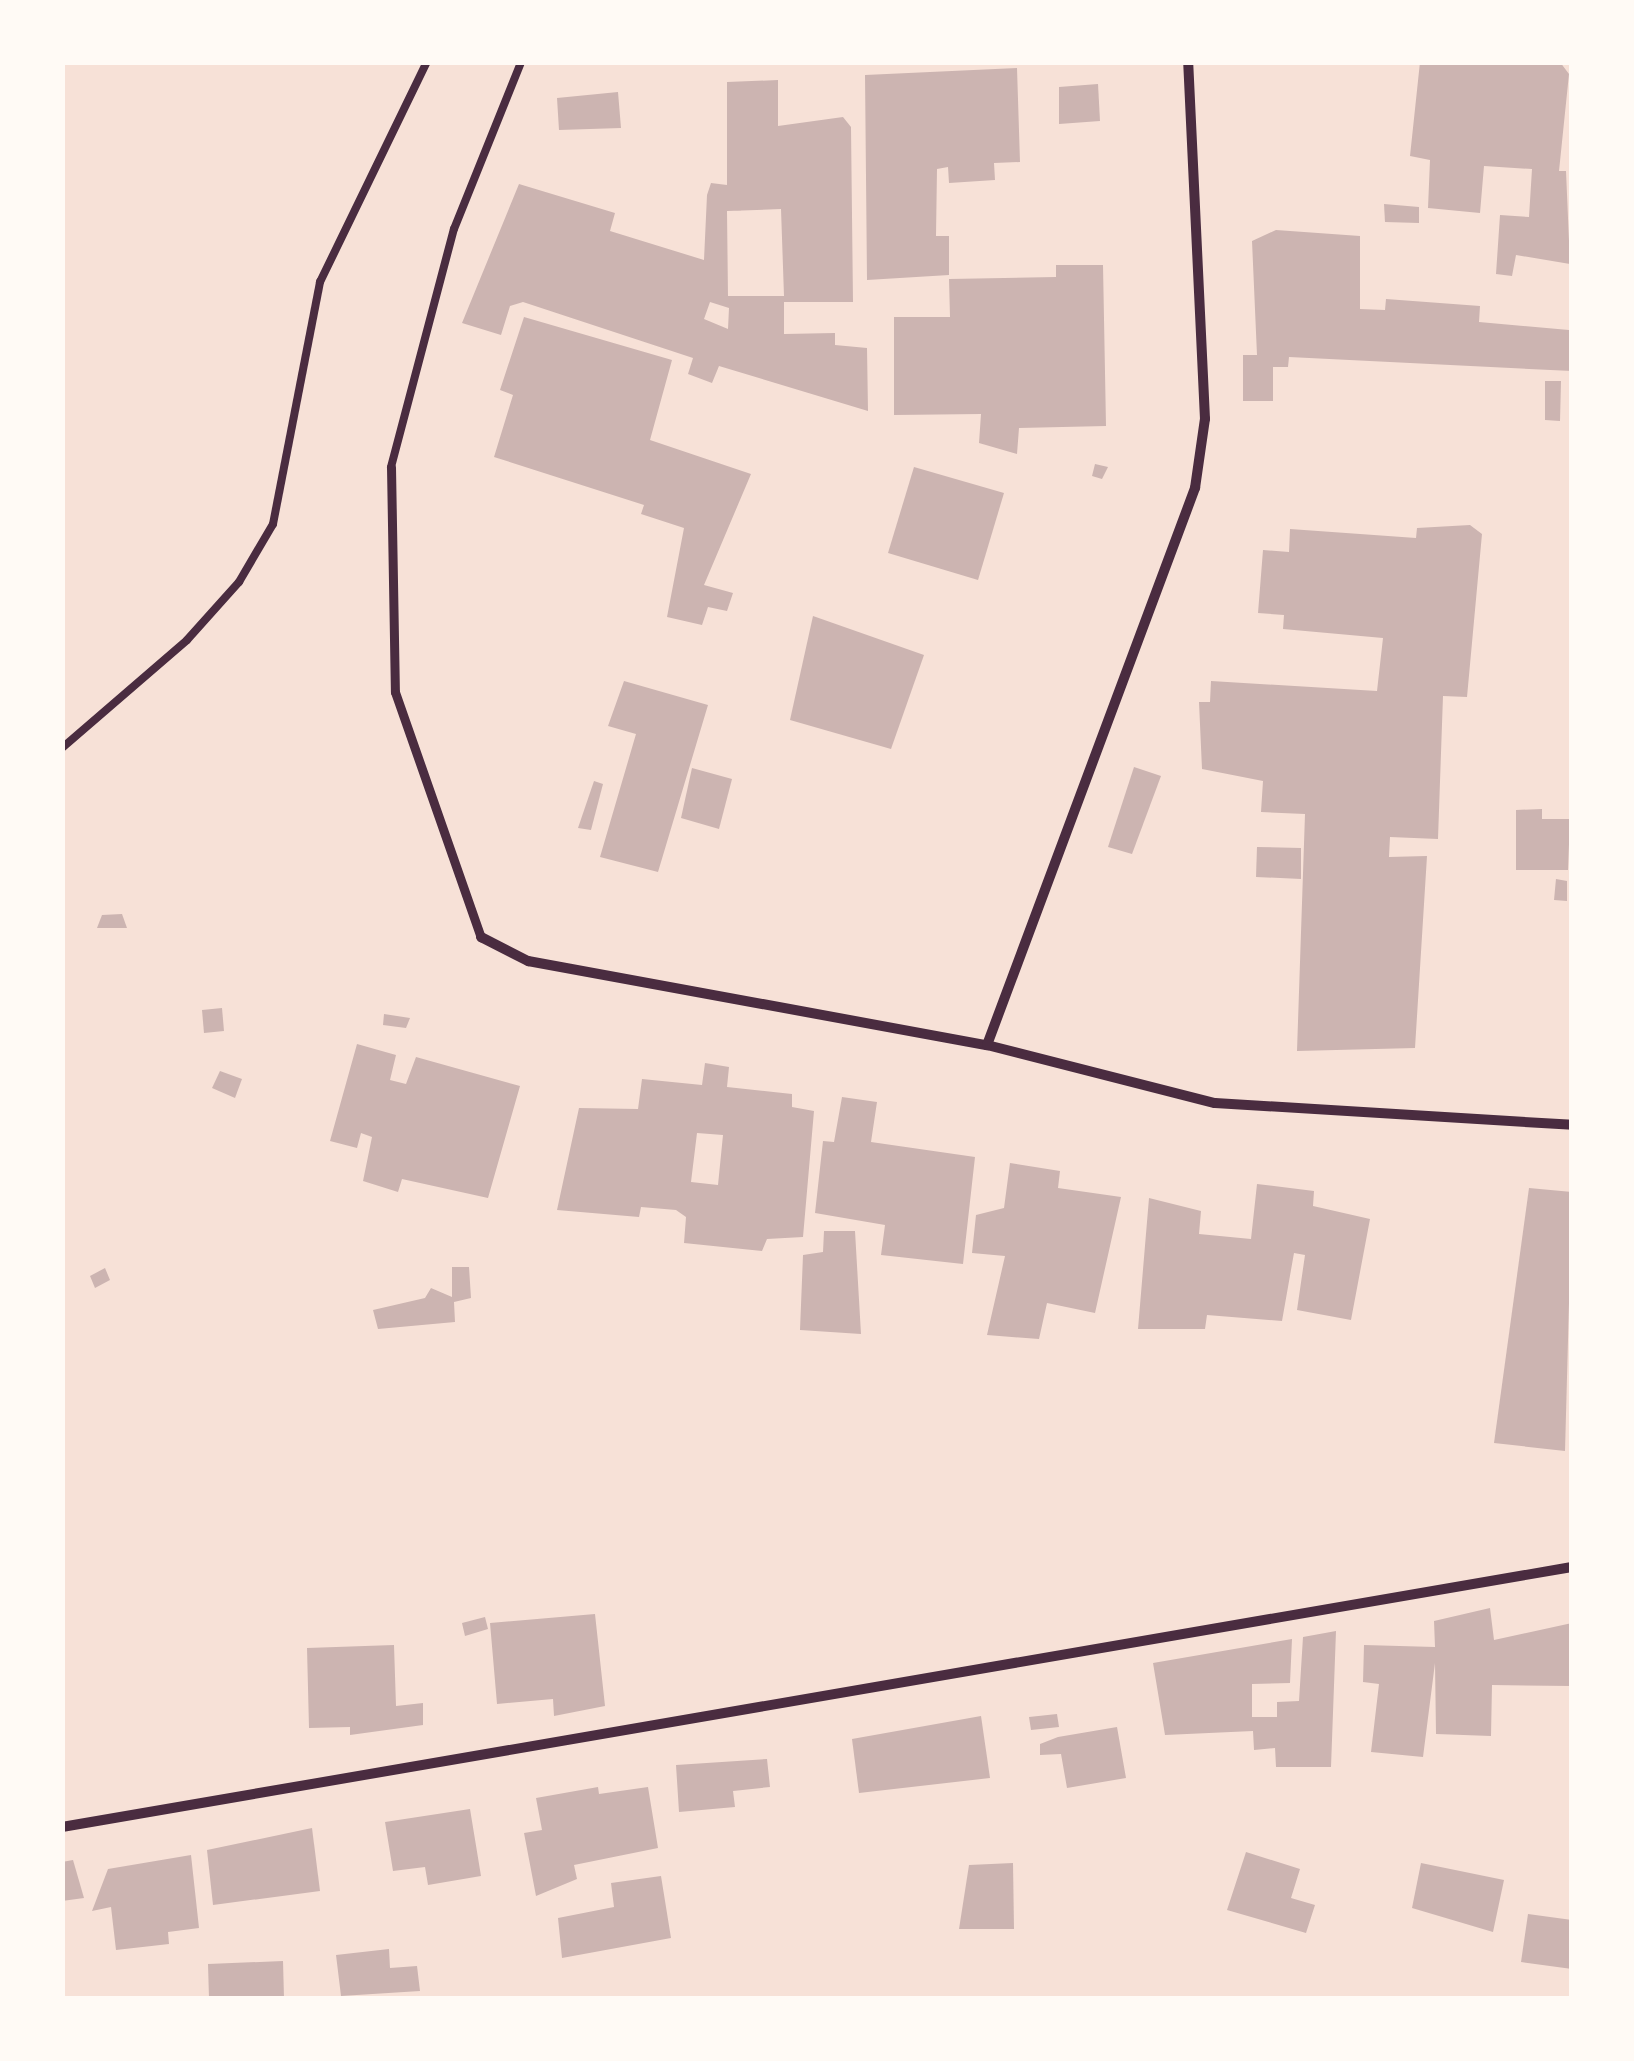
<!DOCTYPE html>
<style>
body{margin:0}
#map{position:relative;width:1634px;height:2061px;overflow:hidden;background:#f7e1d7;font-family:"Exo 2",sans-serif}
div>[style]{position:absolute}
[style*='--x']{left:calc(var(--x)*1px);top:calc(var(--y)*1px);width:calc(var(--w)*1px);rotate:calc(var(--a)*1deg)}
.building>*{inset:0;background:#ccb4b1}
.service>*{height:8px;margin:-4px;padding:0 4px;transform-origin:4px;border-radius:4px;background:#4a2c40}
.pedestrian>*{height:9px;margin:-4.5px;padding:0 4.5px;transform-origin:4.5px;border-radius:4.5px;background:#4a2c40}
.minor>*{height:10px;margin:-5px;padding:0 5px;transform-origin:5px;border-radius:5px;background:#4a2c40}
span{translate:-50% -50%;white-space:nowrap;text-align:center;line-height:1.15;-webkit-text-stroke:8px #fffaf5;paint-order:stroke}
.frame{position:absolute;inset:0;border:65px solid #fffaf5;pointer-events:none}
</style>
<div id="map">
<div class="building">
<i style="clip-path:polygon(1420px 62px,1560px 62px,1569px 74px,1559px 171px,1566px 171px,1570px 264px,1516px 255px,1512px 276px,1496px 274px,1500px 215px,1529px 217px,1532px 169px,1484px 166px,1480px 213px,1428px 208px,1430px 160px,1410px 156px)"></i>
<i style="clip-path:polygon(1017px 68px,1020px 162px,994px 163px,995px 180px,949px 183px,948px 167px,937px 169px,936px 236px,949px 236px,949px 275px,867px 280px,865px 75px)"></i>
<i style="clip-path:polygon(evenodd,778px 80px,778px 126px,843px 117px,851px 127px,853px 302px,784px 302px,784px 334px,835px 333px,835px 345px,867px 348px,868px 411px,719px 366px,712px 383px,688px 374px,693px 358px,523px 302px,510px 306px,501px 335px,462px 323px,519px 184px,615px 213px,610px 231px,704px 260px,707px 195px,711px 183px,727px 185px,727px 82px,778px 80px,781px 209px,784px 296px,728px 296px,727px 211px,781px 209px,778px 80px,710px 302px,729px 308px,728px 329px,704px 319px,710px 302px)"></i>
<i style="clip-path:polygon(1098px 84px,1100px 121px,1059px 124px,1059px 87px)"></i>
<i style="clip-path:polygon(618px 92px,621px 128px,559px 130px,557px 98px)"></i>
<i style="clip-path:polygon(1384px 204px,1419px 207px,1419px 223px,1385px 222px)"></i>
<i style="clip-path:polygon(1276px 230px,1360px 236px,1360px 309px,1385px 310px,1386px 299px,1480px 306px,1479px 322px,1569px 330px,1572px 371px,1289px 357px,1288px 367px,1273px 367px,1273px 401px,1243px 401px,1243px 355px,1257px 355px,1252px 241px)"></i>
<i style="clip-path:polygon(1056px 265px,1103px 265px,1106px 426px,1019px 428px,1017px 454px,979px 443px,981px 414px,894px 415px,894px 317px,950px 317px,949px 279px,1056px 277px)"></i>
<i style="clip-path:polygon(524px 317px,672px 360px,650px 440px,751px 474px,704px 585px,733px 593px,727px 611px,708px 607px,702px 625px,667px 617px,684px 528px,641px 514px,644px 505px,494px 457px,513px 395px,500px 390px)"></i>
<i style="clip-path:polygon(1545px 381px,1561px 381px,1560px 421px,1545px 420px)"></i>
<i style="clip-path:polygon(1095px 464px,1108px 467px,1102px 479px,1092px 476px)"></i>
<i style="clip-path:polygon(914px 467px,1004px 493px,978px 580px,888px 553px)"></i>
<i style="clip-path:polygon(1470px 525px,1482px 534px,1467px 697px,1443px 696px,1438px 839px,1390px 837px,1389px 857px,1427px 856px,1415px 1048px,1297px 1051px,1305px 814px,1261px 812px,1263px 781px,1202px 769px,1199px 702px,1210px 702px,1211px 681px,1377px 691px,1383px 638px,1283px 629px,1284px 615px,1258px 613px,1263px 550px,1289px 552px,1290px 529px,1416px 538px,1417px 528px)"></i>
<i style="clip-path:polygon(813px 616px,924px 655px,891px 749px,790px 720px)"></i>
<i style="clip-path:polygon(624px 681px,708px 705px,658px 872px,600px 857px,636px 734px,608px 726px)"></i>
<i style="clip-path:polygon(1134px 767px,1161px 776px,1132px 854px,1108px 847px)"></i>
<i style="clip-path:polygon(692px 768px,732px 779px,719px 829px,681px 818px)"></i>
<i style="clip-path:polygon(594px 781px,603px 784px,591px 830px,578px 828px)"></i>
<i style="clip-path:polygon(1542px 809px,1542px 819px,1570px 819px,1568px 870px,1516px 870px,1516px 810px)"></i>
<i style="clip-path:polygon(1257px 847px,1301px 848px,1301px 879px,1256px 877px)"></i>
<i style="clip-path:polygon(1556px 879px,1567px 881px,1567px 901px,1554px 900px)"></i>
<i style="clip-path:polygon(122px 914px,127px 928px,97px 928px,102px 915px)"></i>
<i style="clip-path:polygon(222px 1008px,224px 1031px,204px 1033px,202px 1010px)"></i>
<i style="clip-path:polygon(384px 1014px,410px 1018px,406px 1028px,383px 1025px)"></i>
<i style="clip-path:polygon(357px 1044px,396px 1055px,390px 1080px,406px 1084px,416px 1057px,520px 1086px,488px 1198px,402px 1179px,398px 1192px,363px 1181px,372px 1137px,361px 1133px,357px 1148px,330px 1141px)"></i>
<i style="clip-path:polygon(evenodd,705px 1063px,729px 1067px,727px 1087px,792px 1094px,792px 1107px,814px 1111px,803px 1237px,767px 1239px,762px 1251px,684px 1243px,686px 1217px,676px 1210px,641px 1207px,639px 1217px,557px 1210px,579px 1108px,638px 1109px,642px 1079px,702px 1085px,705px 1063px,697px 1133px,723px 1135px,718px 1185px,691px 1182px,697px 1133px)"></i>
<i style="clip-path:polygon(220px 1071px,242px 1079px,235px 1098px,212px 1088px)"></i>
<i style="clip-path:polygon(842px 1097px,877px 1102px,871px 1142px,975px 1157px,963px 1264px,881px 1255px,885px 1225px,815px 1213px,823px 1141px,834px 1142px)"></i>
<i style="clip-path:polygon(1010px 1163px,1060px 1171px,1058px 1188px,1121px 1197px,1095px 1313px,1047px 1303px,1039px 1339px,987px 1335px,1005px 1256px,972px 1253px,976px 1215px,1004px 1208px)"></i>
<i style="clip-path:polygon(1257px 1184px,1314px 1191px,1313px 1206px,1370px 1219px,1351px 1320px,1297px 1310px,1305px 1255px,1294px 1253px,1282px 1321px,1207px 1315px,1205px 1329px,1138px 1329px,1149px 1198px,1201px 1211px,1199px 1234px,1251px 1239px)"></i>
<i style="clip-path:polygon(1529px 1188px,1572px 1192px,1565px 1451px,1494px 1443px)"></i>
<i style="clip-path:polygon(824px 1231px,855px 1231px,861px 1334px,800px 1330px,803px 1255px,823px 1252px)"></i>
<i style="clip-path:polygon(452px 1267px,469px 1267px,471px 1298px,454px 1302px,455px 1322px,378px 1329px,373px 1310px,425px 1298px,431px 1288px,452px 1297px)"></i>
<i style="clip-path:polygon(105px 1268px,110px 1280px,95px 1288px,90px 1276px)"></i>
<i style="clip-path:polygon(1490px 1608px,1494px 1640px,1572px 1623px,1572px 1686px,1492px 1685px,1491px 1736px,1436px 1734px,1435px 1663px,1423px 1757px,1371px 1752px,1379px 1684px,1363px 1682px,1364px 1645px,1435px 1647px,1434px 1621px)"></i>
<i style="clip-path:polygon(595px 1614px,605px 1706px,554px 1716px,553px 1699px,497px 1704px,490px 1623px)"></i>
<i style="clip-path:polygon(485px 1617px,488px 1629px,465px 1636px,462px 1623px)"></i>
<i style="clip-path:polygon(1336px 1631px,1331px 1767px,1276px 1767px,1275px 1748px,1254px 1750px,1253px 1731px,1165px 1735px,1153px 1663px,1292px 1639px,1290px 1683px,1252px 1684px,1252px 1717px,1277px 1717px,1277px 1702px,1299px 1701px,1303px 1637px)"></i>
<i style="clip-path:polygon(394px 1645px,396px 1706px,423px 1703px,423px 1725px,350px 1735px,350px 1727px,309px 1728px,307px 1648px)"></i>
<i style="clip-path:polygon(1057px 1714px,1059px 1727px,1031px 1730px,1029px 1717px)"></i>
<i style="clip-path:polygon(981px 1716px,990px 1778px,859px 1793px,852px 1739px)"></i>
<i style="clip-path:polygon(1117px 1727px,1126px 1778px,1067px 1788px,1061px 1754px,1040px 1755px,1040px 1744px,1058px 1737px)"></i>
<i style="clip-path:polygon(767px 1759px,770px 1787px,733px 1791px,735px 1807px,679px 1812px,676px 1765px)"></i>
<i style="clip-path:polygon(598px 1787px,599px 1794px,648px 1787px,658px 1848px,574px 1865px,577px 1879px,536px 1896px,524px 1833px,542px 1830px,536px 1798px)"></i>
<i style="clip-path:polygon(470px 1809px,481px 1876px,428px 1885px,425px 1867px,393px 1871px,385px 1822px)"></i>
<i style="clip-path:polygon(312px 1828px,320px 1891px,213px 1905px,207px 1850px)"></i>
<i style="clip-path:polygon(1246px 1852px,1300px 1869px,1291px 1898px,1315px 1905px,1306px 1933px,1227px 1910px)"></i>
<i style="clip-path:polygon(191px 1855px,199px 1928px,168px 1932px,169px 1944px,116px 1950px,111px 1907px,92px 1911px,108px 1869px)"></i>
<i style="clip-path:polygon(73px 1860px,84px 1898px,62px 1901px,62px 1862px)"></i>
<i style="clip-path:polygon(1013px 1863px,1014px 1929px,959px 1929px,969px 1865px)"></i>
<i style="clip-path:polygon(1421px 1863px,1504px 1880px,1493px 1932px,1412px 1908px)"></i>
<i style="clip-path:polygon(661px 1876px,671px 1938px,562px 1958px,558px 1918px,614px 1907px,611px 1883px)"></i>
<i style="clip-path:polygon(1528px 1914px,1572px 1920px,1572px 1969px,1521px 1962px)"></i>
<i style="clip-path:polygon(389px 1949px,390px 1968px,417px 1966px,420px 1991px,341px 1996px,336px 1955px)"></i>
<i style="clip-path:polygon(283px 1961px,284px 1998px,209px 1998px,208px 1964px)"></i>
</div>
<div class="service">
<i style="--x:391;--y:467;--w:246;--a:-75.2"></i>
<i style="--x:454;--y:229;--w:180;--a:-68.1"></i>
<i style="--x:62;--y:748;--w:165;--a:-40.8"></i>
<i style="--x:187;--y:640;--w:78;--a:-48.1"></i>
<i style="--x:239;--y:582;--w:67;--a:-59.6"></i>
<i style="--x:273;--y:524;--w:247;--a:-79"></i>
<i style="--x:320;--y:282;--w:245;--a:-64.1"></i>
</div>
<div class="pedestrian">
<i style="--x:391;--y:467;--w:225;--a:89"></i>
<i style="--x:395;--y:692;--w:260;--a:70.7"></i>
</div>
<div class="minor">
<i style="--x:481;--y:937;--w:53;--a:27.1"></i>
<i style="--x:528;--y:961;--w:467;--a:10.4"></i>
<i style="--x:987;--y:1045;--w:235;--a:14.3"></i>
<i style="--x:1215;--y:1103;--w:358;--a:3.5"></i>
<i style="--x:987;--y:1045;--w:595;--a:-69.52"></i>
<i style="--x:1195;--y:488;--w:70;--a:-81.8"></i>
<i style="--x:1205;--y:419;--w:357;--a:-92.7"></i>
<i style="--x:62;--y:1827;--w:1532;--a:-9.77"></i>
</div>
<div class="frame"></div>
</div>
